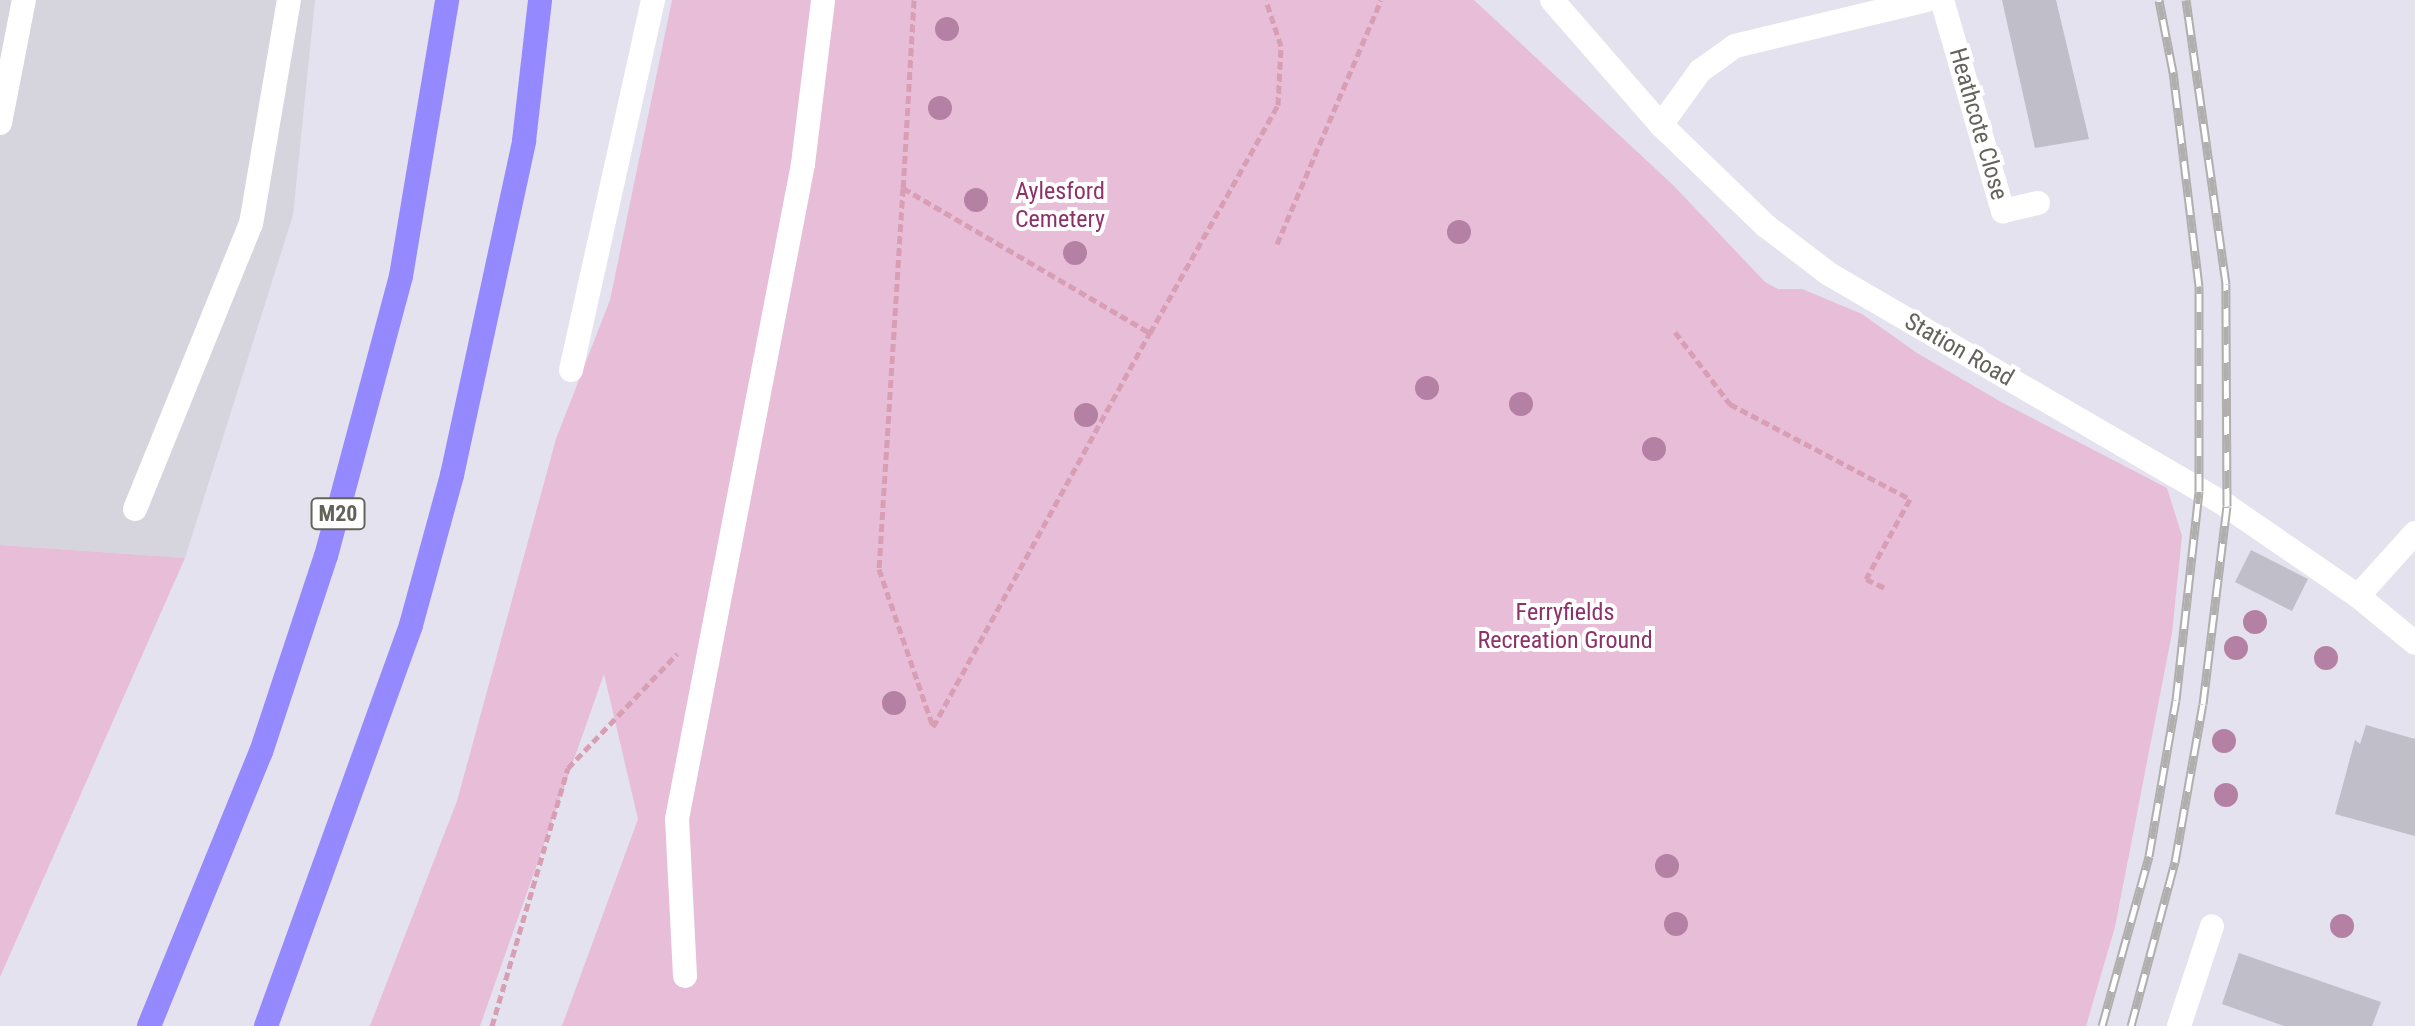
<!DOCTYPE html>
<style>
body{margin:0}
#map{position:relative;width:2415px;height:1026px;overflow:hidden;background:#e4e2ee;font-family:"Roboto Condensed",sans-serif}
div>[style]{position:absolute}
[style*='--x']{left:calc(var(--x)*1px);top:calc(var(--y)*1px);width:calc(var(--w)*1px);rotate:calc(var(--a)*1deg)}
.industrial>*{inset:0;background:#d6d5dd}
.green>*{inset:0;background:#e7bdd8}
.building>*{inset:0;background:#bfbec9}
.path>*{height:5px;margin-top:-2.5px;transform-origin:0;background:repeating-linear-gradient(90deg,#d89fb4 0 8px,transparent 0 12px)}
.minor>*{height:24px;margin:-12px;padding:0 12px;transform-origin:12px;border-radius:12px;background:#fff}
.highway>*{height:24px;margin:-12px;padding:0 12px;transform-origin:12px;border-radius:12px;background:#9589ff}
.rail>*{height:9px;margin-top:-4.5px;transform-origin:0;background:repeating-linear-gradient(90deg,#fff 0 18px,#b0afae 0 36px);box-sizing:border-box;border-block:2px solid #b0afae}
.trees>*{width:24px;height:24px;margin:-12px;border-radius:50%;background:#b481a4}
span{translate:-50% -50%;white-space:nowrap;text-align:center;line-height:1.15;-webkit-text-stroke:8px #fff;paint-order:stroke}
.shield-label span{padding:2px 6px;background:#fff;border:2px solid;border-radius:6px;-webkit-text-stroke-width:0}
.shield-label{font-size:22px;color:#64635b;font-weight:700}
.street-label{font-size:24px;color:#64635b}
.park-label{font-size:24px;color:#8c3268}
</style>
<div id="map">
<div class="industrial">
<i style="clip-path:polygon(0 0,315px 0,293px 215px,185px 558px,0 545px)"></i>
</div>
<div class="green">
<i style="clip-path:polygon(672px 0,1474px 0,1673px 185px,1765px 282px,1778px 289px,1802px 289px,1862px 314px,1917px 353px,2003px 403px,2167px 488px,2182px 536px,2172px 633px,2115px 927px,2086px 1026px,562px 1026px,638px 819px,604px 674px,480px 1026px,370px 1026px,457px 801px,556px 439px,610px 300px)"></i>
<i style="clip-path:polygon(0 545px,185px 558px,0 977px)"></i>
</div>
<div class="building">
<i style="clip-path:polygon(2002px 0,2056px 0,2089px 139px,2035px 148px)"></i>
<i style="clip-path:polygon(2251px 550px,2308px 579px,2292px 611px,2235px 582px)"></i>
<i style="clip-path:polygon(2366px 725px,2415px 739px,2415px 836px,2335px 814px,2355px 740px,2360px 744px)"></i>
<i style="clip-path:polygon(2239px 953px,2381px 1002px,2372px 1026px,2284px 1026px,2222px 1004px)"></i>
</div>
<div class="path">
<i style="--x:914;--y:0;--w:188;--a:93.3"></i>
<i style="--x:903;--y:188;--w:286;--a:30.4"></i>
<i style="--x:1150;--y:333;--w:261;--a:-60.7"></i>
<i style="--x:1278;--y:105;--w:59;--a:-87.1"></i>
<i style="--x:1281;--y:46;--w:48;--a:-108.1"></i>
<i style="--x:903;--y:188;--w:382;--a:93.6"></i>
<i style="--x:879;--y:569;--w:167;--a:71.1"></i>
<i style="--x:933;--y:727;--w:450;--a:-61.2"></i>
<i style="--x:1277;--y:244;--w:265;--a:-66.9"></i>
<i style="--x:1675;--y:332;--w:91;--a:52.6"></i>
<i style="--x:1730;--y:404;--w:204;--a:27.8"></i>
<i style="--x:1910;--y:499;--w:91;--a:118.8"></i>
<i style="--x:1866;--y:579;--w:21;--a:25"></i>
<i style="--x:492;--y:1026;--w:269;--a:-73.6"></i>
<i style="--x:568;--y:768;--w:158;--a:-46.3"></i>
</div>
<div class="minor">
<i style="--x:1552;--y:0;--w:166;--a:48.9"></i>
<i style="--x:1661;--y:125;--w:146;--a:43.9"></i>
<i style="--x:1766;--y:226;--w:79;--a:37.3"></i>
<i style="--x:1829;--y:274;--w:461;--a:30.2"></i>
<i style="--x:2227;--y:506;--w:159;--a:34.5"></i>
<i style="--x:2358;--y:596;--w:74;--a:39.5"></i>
<i style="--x:1942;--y:0;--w:220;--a:73.9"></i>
<i style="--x:2003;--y:211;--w:36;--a:-13"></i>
<i style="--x:0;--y:123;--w:125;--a:-79"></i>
<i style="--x:1661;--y:125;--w:67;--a:-54.2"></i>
<i style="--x:1700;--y:71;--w:43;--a:-35.5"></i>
<i style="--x:1735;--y:46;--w:196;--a:-13.5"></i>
<i style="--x:571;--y:370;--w:379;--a:-77.5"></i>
<i style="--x:135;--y:509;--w:308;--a:-67.9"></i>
<i style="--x:251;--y:224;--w:227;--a:-80.4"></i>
<i style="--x:2358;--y:596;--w:85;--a:-47.9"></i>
<i style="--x:685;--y:976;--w:157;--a:-92.9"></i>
<i style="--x:677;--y:819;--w:667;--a:-79.11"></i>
<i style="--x:803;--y:164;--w:165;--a:-83"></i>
<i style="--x:2179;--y:1026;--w:105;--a:-71.7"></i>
</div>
<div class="highway">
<i style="--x:149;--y:1026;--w:296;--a:-67.8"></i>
<i style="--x:261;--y:752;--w:206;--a:-71.7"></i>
<i style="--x:326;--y:556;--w:290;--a:-75"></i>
<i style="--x:401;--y:276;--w:280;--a:-80.5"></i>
<i style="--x:266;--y:1026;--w:426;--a:-70.1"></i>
<i style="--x:411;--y:625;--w:156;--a:-74.7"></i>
<i style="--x:452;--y:475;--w:342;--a:-77.8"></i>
<i style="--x:524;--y:141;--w:142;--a:-83.5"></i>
</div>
<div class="rail">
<i style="--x:2102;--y:1026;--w:176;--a:-74.5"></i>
<i style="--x:2149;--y:856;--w:158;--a:-80.2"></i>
<i style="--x:2176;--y:700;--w:210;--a:-83.7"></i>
<i style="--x:2199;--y:491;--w:205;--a:-90"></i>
<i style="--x:2199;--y:286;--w:216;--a:-96.9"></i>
<i style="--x:2173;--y:72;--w:73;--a:-101"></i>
<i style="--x:2131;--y:1026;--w:170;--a:-75"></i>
<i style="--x:2175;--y:862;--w:160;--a:-80"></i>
<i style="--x:2203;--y:704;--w:199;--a:-83.1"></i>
<i style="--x:2227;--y:506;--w:222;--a:-90.3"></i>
<i style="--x:2226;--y:284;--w:287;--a:-98"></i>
</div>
<div class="trees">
<i style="left:947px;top:29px"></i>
<i style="left:940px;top:108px"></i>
<i style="left:976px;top:200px"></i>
<i style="left:1459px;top:232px"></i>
<i style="left:1075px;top:253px"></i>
<i style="left:1427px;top:388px"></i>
<i style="left:1521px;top:404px"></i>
<i style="left:1086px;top:415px"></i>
<i style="left:1654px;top:449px"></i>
<i style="left:2255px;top:622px"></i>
<i style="left:2236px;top:648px"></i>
<i style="left:2326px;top:658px"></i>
<i style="left:894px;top:703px"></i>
<i style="left:2224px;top:741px"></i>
<i style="left:2226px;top:795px"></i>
<i style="left:1667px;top:866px"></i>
<i style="left:1676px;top:924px"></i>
<i style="left:2342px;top:926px"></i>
</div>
<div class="shield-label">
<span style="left:338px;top:514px">M20</span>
</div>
<div class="street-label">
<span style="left:1978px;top:124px;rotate:74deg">Heathcote Close</span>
<span style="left:1959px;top:350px;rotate:30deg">Station Road</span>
</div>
<div class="park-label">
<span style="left:1060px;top:206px">Aylesford<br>Cemetery</span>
<span style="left:1565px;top:627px">Ferryfields<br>Recreation Ground</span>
</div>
</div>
